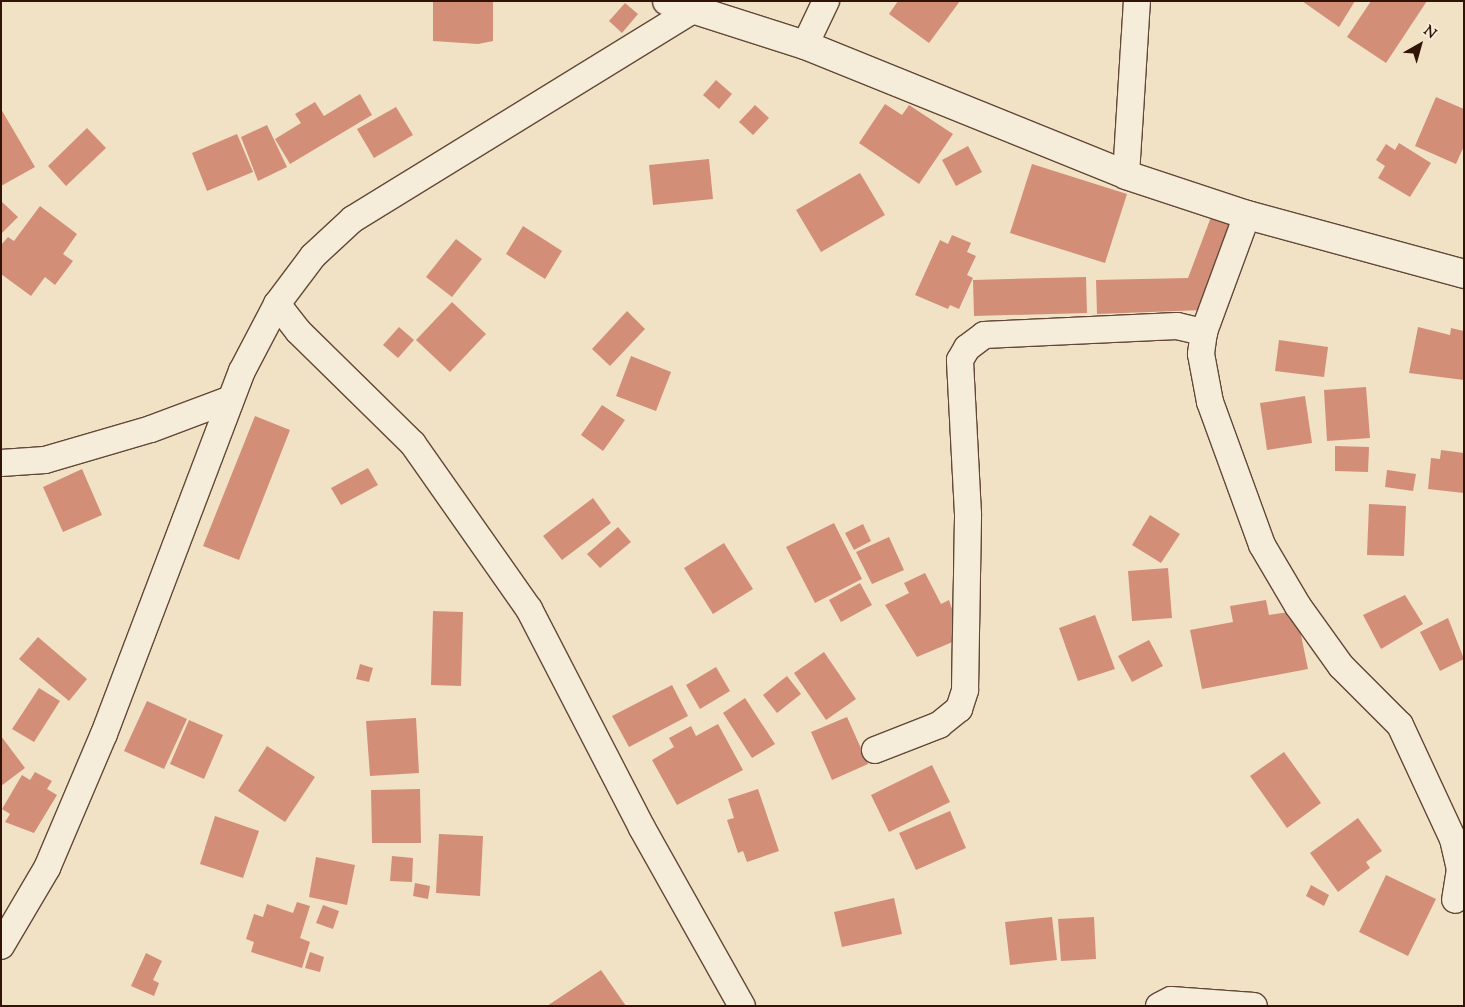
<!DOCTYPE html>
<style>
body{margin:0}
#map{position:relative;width:1465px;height:1007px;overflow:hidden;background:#f1e2c6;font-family:"Sorts Mill Goudy",serif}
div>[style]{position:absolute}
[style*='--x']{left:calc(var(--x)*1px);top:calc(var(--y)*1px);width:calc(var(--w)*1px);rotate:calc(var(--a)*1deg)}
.building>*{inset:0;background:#d38e78}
.roads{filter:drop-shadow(1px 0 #624837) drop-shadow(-1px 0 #624837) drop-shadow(0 1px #624837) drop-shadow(0 -1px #624837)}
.street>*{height:26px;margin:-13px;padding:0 13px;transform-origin:13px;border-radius:13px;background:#f6ecda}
.secondary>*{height:28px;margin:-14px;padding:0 14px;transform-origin:14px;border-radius:14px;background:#f6ecda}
span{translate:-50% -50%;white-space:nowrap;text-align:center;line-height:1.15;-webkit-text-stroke:5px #f6ecda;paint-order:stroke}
.frame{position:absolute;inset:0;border:2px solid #321407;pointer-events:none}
.north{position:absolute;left:1395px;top:20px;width:50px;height:50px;-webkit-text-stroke:4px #f6ecda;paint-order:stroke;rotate:38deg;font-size:14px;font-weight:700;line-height:20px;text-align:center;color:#321407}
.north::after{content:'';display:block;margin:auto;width:18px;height:22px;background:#321407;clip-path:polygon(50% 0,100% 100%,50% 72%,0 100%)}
</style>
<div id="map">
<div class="building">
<i style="clip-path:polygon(433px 1px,493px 1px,493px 41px,478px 44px,433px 41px)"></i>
<i style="clip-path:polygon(898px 1px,960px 1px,929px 43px,889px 14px)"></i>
<i style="clip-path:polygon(1302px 1px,1355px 1px,1339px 27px)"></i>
<i style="clip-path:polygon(1371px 1px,1427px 1px,1386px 63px,1347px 37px)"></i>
<i style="clip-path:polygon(625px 3px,638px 14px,622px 33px,609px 21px)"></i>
<i style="clip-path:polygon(716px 80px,732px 94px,719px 109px,703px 95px)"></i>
<i style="clip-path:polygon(360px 94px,372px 115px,290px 164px,275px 139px,301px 123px,295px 114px,315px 102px,324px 116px)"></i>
<i style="clip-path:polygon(1436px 97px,1464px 109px,1464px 146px,1456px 164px,1415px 146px)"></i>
<i style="clip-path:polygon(885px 104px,902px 115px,909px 105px,953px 134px,919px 184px,859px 143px)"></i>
<i style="clip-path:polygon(755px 105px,769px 118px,753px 135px,739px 122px)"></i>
<i style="clip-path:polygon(396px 107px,413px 135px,374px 158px,357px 129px)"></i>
<i style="clip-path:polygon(1px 109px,35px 167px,1px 186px)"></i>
<i style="clip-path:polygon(267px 125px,287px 167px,258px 181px,241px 137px)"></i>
<i style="clip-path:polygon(87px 128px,106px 148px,66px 186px,48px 166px)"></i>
<i style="clip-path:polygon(237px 134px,253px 172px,207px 191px,192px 153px)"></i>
<i style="clip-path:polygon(1399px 143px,1431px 163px,1410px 197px,1378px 178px,1385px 166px,1376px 160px,1386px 144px,1395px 150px)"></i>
<i style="clip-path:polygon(968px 146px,982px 172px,956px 186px,942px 160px)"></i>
<i style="clip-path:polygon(709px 159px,713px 199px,653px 205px,649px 165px)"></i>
<i style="clip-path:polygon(1032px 164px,1127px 194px,1105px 263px,1010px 233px)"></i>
<i style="clip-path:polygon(860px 173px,885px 215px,821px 252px,796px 210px)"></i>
<i style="clip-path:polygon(1px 201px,18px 217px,1px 234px)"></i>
<i style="clip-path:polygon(40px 206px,77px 234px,63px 254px,73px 261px,55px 285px,45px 277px,31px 296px,1px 274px,1px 245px,8px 237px,14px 241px)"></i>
<i style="clip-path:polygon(1211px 217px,1236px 227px,1203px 310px,1097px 314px,1096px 280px,1188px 278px)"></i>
<i style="clip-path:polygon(523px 226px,562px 251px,545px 279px,506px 254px)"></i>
<i style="clip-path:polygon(952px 235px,971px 243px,967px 252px,976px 256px,967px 275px,973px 278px,959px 309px,950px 305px,948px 309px,915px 295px,940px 240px,948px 244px)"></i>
<i style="clip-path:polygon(456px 239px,482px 259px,452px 297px,426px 277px)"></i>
<i style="clip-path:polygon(1086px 277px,1087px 313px,974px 316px,973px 280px)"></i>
<i style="clip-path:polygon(452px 302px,486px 334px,450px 372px,416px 340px)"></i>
<i style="clip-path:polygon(627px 311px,645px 329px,610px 366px,592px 349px)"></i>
<i style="clip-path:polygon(399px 327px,414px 340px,398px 358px,383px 345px)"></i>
<i style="clip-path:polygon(1418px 327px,1450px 335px,1451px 328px,1464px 331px,1464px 380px,1409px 373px)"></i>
<i style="clip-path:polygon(1279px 340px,1328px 347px,1324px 377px,1275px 371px)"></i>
<i style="clip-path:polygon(631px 356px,671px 372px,656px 411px,616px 396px)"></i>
<i style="clip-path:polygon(1366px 387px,1370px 438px,1327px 441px,1324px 390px)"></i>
<i style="clip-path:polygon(1305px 396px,1312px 443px,1267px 450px,1260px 403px)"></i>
<i style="clip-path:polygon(602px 405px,625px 420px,603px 451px,581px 435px)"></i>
<i style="clip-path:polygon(255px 416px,290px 430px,239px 560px,203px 546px)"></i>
<i style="clip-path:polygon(1335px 446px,1369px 447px,1368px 472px,1335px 471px)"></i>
<i style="clip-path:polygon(1441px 450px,1464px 453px,1464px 493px,1428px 489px,1431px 458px,1440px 459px)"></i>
<i style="clip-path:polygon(368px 468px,378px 485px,341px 505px,331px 488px)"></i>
<i style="clip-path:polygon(82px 469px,102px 515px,63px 532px,43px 487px)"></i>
<i style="clip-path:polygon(1387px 470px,1416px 474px,1413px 491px,1385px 487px)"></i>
<i style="clip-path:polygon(593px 498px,611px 523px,562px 560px,543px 536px)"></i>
<i style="clip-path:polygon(1369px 504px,1406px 506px,1404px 556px,1367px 555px)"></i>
<i style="clip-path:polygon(1150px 515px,1180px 534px,1161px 563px,1132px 545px)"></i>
<i style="clip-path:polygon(834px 523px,862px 579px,815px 603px,786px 547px)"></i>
<i style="clip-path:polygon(863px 524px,871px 541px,854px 550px,845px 533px)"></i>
<i style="clip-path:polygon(618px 527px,631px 542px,600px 568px,587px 554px)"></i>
<i style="clip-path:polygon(889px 537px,904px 570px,872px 584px,856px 552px)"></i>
<i style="clip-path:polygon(724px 543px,753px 589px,713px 614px,684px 568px)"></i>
<i style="clip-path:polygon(1168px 568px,1172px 618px,1132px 621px,1128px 571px)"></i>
<i style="clip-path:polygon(925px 573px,941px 604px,949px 600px,962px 638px,917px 657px,885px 605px,909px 593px,904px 583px)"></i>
<i style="clip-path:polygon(860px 583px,872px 605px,841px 622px,829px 600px)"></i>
<i style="clip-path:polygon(1405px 595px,1423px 624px,1381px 649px,1363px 615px)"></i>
<i style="clip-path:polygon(1266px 600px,1269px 615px,1296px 611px,1308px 669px,1202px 689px,1190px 630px,1233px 622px,1230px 606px)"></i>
<i style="clip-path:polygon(433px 611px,463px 612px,461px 686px,431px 685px)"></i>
<i style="clip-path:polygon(1095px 615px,1115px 669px,1078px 681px,1059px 628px)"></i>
<i style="clip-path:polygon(1448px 618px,1464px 659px,1440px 671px,1420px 632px)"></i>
<i style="clip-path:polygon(38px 637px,87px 679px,69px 701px,19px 659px)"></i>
<i style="clip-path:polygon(1149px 640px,1163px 666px,1132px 682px,1118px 656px)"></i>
<i style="clip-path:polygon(824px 652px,856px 699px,826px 720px,794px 673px)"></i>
<i style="clip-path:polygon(360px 664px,373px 668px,369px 682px,356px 679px)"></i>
<i style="clip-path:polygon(716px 667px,730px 691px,700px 709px,686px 685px)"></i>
<i style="clip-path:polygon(787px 676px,801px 694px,777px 713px,763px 695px)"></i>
<i style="clip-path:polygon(672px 685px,688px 716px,629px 747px,612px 716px)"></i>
<i style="clip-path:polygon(39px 688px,60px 701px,34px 742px,12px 729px)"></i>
<i style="clip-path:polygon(745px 698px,775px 744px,752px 758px,723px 713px)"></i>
<i style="clip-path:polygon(147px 701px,187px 719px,164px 769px,124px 751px)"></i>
<i style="clip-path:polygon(847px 717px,868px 764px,832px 780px,811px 732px)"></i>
<i style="clip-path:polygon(416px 718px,419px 773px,370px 776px,366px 721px)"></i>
<i style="clip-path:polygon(189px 720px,223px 735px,204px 779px,170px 764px)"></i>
<i style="clip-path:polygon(718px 724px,743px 770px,677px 805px,652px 760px,674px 747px,669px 738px,691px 726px,696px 736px)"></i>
<i style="clip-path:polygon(1px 736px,25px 768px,1px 786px)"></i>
<i style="clip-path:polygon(267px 746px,315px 777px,285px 822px,238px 791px)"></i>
<i style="clip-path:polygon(1284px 752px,1321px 803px,1287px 828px,1250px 776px)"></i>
<i style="clip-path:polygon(932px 765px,950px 802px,889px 832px,871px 795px)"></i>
<i style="clip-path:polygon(35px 772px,52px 781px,47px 789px,57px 795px,34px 833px,5px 822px,10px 814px,2px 809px,22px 775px,30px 780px)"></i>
<i style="clip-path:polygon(420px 789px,421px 843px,372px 843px,371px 790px)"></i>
<i style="clip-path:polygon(758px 789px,779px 851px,747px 862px,743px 851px,738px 853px,727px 820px,734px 818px,728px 799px)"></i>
<i style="clip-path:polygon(950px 811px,966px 848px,916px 870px,899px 833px)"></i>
<i style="clip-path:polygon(215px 816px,259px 831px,243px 878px,200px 864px)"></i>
<i style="clip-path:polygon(1358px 818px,1382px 851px,1366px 862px,1370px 868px,1338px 892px,1310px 853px)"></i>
<i style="clip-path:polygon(439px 834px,483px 836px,480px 896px,436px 893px)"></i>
<i style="clip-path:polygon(392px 856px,413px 858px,412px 882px,390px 881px)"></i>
<i style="clip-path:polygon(316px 857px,355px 865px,347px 905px,309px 897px)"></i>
<i style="clip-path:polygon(1386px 875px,1436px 899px,1408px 956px,1359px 932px)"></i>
<i style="clip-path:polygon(415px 883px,430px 886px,428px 899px,413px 896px)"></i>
<i style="clip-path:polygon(1311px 885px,1329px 895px,1324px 906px,1306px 896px)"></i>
<i style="clip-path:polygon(894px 898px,902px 934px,842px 947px,834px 912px)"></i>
<i style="clip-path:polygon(297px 902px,310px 906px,300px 938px,310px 942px,302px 968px,251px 952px,254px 942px,246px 939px,254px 914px,263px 917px,267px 904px,293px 913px)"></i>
<i style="clip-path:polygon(323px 905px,339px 911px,333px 929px,316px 923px)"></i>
<i style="clip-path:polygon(1052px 917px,1057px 960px,1010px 965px,1005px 922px)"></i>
<i style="clip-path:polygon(1094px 917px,1096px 959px,1061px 961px,1058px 919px)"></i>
<i style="clip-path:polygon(310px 952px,324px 957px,320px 972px,305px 968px)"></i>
<i style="clip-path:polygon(146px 953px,162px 961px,153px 980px,159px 983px,154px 996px,131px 986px)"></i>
<i style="clip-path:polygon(601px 970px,626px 1006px,547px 1006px)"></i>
</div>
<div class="roads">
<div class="street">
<i style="--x:805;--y:45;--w:49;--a:-64.5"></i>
<i style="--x:1126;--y:175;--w:174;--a:-86.4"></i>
<i style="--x:1247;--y:215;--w:125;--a:110.2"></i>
<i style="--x:1204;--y:332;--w:22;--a:98"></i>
<i style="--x:1201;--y:354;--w:49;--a:79.4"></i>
<i style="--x:1210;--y:402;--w:152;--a:70"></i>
<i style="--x:1262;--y:545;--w:71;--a:59.5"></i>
<i style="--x:1298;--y:606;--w:74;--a:54.4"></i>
<i style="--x:1341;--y:666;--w:83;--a:45"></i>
<i style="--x:1400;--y:725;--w:126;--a:65.1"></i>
<i style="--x:1453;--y:839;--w:31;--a:77"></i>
<i style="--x:1460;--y:869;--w:31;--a:99"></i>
<i style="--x:277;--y:304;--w:34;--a:52"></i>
<i style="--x:298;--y:331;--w:161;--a:44.5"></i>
<i style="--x:413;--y:444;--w:202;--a:54.9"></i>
<i style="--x:529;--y:609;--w:246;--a:62.7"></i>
<i style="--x:642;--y:828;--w:204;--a:60.7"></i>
<i style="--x:1;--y:463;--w:44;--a:-3.9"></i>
<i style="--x:45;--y:460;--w:110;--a:-16.3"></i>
<i style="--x:151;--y:429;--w:85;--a:-20.6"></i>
<i style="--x:875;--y:750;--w:69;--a:-21.3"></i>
<i style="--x:939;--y:725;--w:26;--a:-39"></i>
<i style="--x:959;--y:709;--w:20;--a:-72"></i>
<i style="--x:965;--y:690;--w:176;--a:-89"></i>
<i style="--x:968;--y:514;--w:154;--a:-93"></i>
<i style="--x:960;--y:360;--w:14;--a:-60"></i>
<i style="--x:967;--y:348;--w:21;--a:-37"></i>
<i style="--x:984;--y:335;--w:193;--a:-2.7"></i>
<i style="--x:1177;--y:326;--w:28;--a:13"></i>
<i style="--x:1;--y:946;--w:91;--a:-59.5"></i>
<i style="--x:47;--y:868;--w:146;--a:-67"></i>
<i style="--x:104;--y:734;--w:388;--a:-69.2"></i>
<i style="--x:242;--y:371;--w:76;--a:-62.4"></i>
<i style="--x:277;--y:304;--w:60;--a:-53.1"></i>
<i style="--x:313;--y:256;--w:54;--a:-42.8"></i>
<i style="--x:353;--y:219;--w:399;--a:-31.6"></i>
<i style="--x:1159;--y:1006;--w:13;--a:-27"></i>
<i style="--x:1171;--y:1000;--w:83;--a:4.1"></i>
</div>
<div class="secondary">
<i style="--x:667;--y:1;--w:145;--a:17.7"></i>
<i style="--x:805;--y:45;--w:346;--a:22"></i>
<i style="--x:1126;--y:175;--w:127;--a:18.3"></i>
<i style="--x:1247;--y:215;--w:225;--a:15.2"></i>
</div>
</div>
<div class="frame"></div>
<div class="north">N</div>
</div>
